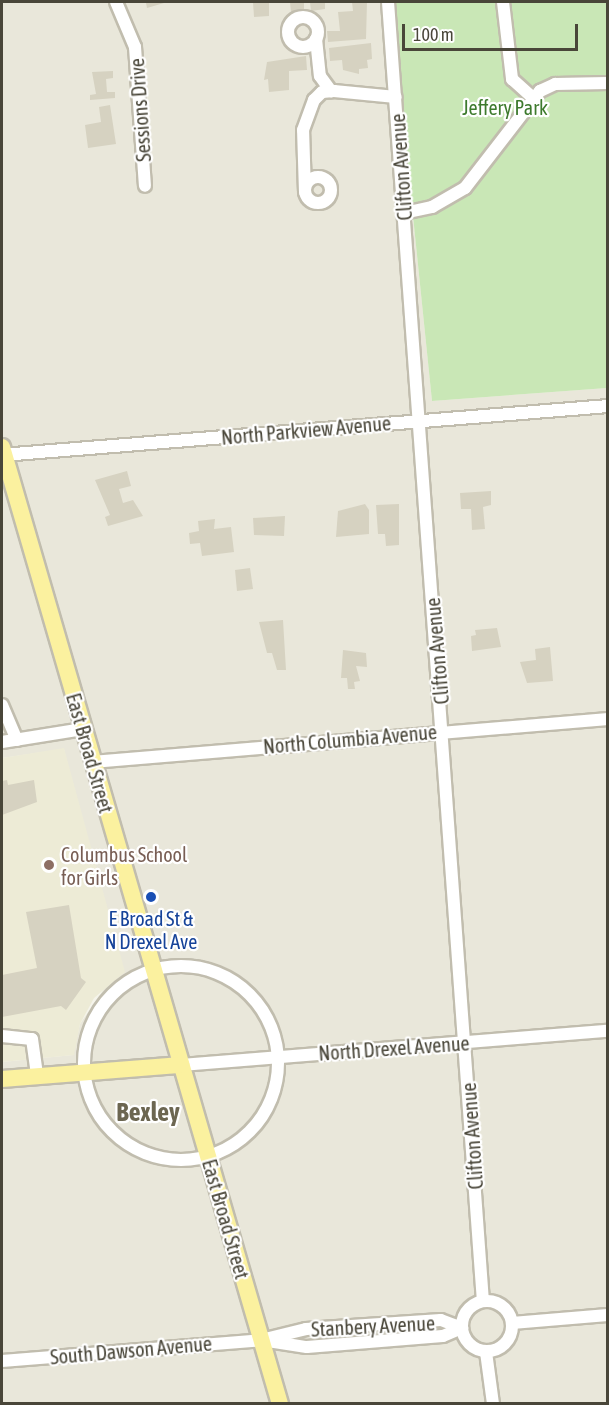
<!DOCTYPE html>
<style>
body{margin:0}
#map{position:relative;width:609px;height:1405px;overflow:hidden;background:#f5f4eb;font-family:"Asap Condensed",sans-serif}
div>[style]{position:absolute}
[style*='--x']{left:calc(var(--x)*1px);top:calc(var(--y)*1px);width:calc(var(--w)*1px);rotate:calc(var(--a)*1deg)}
.residential>*{inset:0;background:#e9e7da}
.education>*{inset:0;background:#edebd6}
.green>*{inset:0;background:#c9e7b6}
.building>*{inset:0;background:#d6d2c1}
.roads{filter:drop-shadow(2px 0 #c1bdae) drop-shadow(-2px 0 #c1bdae) drop-shadow(0 2px #c1bdae) drop-shadow(0 -2px #c1bdae)}
.minor>*{height:12px;margin:-6px;padding:0 6px;transform-origin:6px;border-radius:6px;background:#fff}
.minor>.ring{margin:-6px;padding:0;box-sizing:content-box;background:none;border:12px solid #fff;border-radius:50%}
.major>*{height:16px;margin:-8px;padding:0 8px;transform-origin:8px;border-radius:8px;background:#fbf19f}
.dots>*{width:16px;height:16px;translate:-50% -50%;box-sizing:border-box;border:3px solid #fff;border-radius:50%}
span{translate:-50% -50%;white-space:nowrap;text-align:center;line-height:1.15;-webkit-text-stroke:4.5px #fff;paint-order:stroke}
.park-label{font-size:20px;color:#3d7a2d}
.street-label{font-size:20px;color:#494639}
.education-label{font-size:20px;color:#785e54}
.left{translate:0 -50%;text-align:left}
.transit-label{font-size:20px;color:#164399}
.district-label{font-size:26px;color:#6c6651;font-weight:700}
.frame{position:absolute;inset:0;border:3px solid #494639;pointer-events:none}
.scale{position:absolute;left:402px;top:24px;width:176px;height:27px;box-sizing:border-box;border:3px solid #494639;border-top:0;padding-left:8px;font-size:18px;line-height:21px;white-space:nowrap;color:#494639;-webkit-text-stroke:4px #fff;paint-order:stroke}
</style>
<div id="map">
<div class="residential">
<i style="clip-path:polygon(2px 2px,391px 2px,432px 401px,607px 388px,607px 1403px,2px 1403px,2px 1062px,73px 1055px,80px 1024px,110px 980px,64px 749px,2px 758px)"></i>
</div>
<div class="education">
<i style="clip-path:polygon(64px 748px,125px 972px,94px 998px,80px 1024px,74px 1055px,2px 1062px,2px 758px)"></i>
</div>
<div class="green">
<i style="clip-path:polygon(391px 2px,607px 2px,607px 388px,432px 401px)"></i>
</div>
<div class="building">
<i style="clip-path:polygon(134px 2px,164px 2px,164px 3px,147px 8px,146px 3px)"></i>
<i style="clip-path:polygon(253px 2px,269px 2px,269px 16px,254px 17px)"></i>
<i style="clip-path:polygon(290px 2px,304px 2px,304px 12px,291px 12px)"></i>
<i style="clip-path:polygon(310px 2px,325px 2px,325px 9px,311px 11px)"></i>
<i style="clip-path:polygon(352px 2px,367px 2px,366px 39px,328px 42px,327px 31px,340px 31px,338px 12px,353px 11px)"></i>
<i style="clip-path:polygon(371px 43px,372px 59px,367px 60px,368px 68px,359px 69px,359px 74px,343px 70px,342px 60px,330px 61px,329px 48px)"></i>
<i style="clip-path:polygon(306px 56px,307px 70px,289px 71px,289px 90px,269px 92px,268px 79px,264px 80px,267px 62px)"></i>
<i style="clip-path:polygon(113px 71px,113px 78px,106px 79px,107px 92px,115px 92px,115px 98px,90px 100px,90px 95px,96px 94px,92px 72px)"></i>
<i style="clip-path:polygon(110px 105px,116px 144px,88px 148px,85px 125px,101px 122px,99px 107px)"></i>
<i style="clip-path:polygon(127px 471px,131px 486px,119px 489px,123px 503px,133px 500px,143px 516px,108px 526px,105px 517px,110px 515px,95px 480px)"></i>
<i style="clip-path:polygon(491px 491px,491px 505px,483px 507px,485px 529px,472px 530px,471px 509px,461px 509px,460px 493px)"></i>
<i style="clip-path:polygon(365px 504px,369px 510px,369px 534px,336px 537px,338px 511px)"></i>
<i style="clip-path:polygon(399px 504px,399px 545px,386px 546px,385px 534px,378px 534px,376px 505px)"></i>
<i style="clip-path:polygon(285px 516px,284px 536px,254px 535px,253px 518px)"></i>
<i style="clip-path:polygon(215px 519px,214px 529px,231px 527px,234px 552px,202px 556px,200px 543px,190px 544px,189px 533px,199px 531px,198px 521px)"></i>
<i style="clip-path:polygon(250px 568px,253px 589px,237px 591px,235px 570px)"></i>
<i style="clip-path:polygon(283px 620px,286px 670px,277px 670px,272px 653px,267px 653px,259px 622px)"></i>
<i style="clip-path:polygon(497px 628px,501px 647px,472px 651px,471px 636px,476px 635px,475px 630px)"></i>
<i style="clip-path:polygon(550px 647px,553px 681px,527px 683px,520px 662px,536px 660px,535px 649px)"></i>
<i style="clip-path:polygon(343px 650px,366px 653px,367px 667px,356px 666px,360px 681px,354px 682px,355px 689px,348px 689px,347px 678px,341px 678px)"></i>
<i style="clip-path:polygon(7px 780px,8px 785px,34px 780px,37px 802px,2px 815px,2px 781px)"></i>
<i style="clip-path:polygon(69px 905px,81px 978px,86px 982px,66px 1010px,61px 1006px,2px 1017px,2px 975px,37px 968px,26px 912px)"></i>
</div>
<div class="roads">
<div class="minor">
<i style="--x:116;--y:2;--w:49;--a:67.1"></i>
<i style="--x:135;--y:47;--w:139;--a:85.9"></i>
<i style="--x:388;--y:2;--w:1302;--a:85.82"></i>
<i style="--x:503;--y:2;--w:78;--a:83.3"></i>
<i style="--x:512;--y:79;--w:28;--a:42"></i>
<i class="ring" style="left:288px;top:17px;width:18px;height:18px"></i>
<i style="--x:316;--y:39;--w:37;--a:84"></i>
<i style="--x:320;--y:76;--w:19;--a:54"></i>
<i class="ring" style="left:305px;top:177px;width:14px;height:14px"></i>
<i style="--x:305;--y:192;--w:62;--a:-91.8"></i>
<i style="--x:303;--y:130;--w:32;--a:-70"></i>
<i style="--x:314;--y:100;--w:11;--a:-45"></i>
<i style="--x:322;--y:92;--w:12;--a:-5"></i>
<i style="--x:334;--y:91;--w:62;--a:5.5"></i>
<i style="--x:404;--y:213;--w:29;--a:-12"></i>
<i style="--x:432;--y:207;--w:38;--a:-30"></i>
<i style="--x:465;--y:188;--w:123;--a:-52.3"></i>
<i style="--x:540;--y:91;--w:17;--a:-25"></i>
<i style="--x:555;--y:84;--w:53;--a:-1.1"></i>
<i style="--x:2;--y:455;--w:608;--a:-4.62"></i>
<i style="--x:2;--y:705;--w:38;--a:67"></i>
<i style="--x:2;--y:742;--w:82;--a:-9.1"></i>
<i style="--x:92;--y:762;--w:518;--a:-4.76"></i>
<i class="ring" style="left:84px;top:966px;width:182px;height:182px"></i>
<i style="--x:2;--y:1036;--w:30;--a:6"></i>
<i style="--x:32;--y:1039;--w:37;--a:82"></i>
<i style="--x:181;--y:1065;--w:428;--a:-4.6"></i>
<i class="ring" style="left:462px;top:1301px;width:38px;height:38px"></i>
<i style="--x:512;--y:1323;--w:96;--a:-4.8"></i>
<i style="--x:268;--y:1341;--w:39;--a:9"></i>
<i style="--x:307;--y:1347;--w:136;--a:-4.6"></i>
<i style="--x:443;--y:1336;--w:21;--a:-23"></i>
<i style="--x:486;--y:1352;--w:52;--a:82.3"></i>
<i style="--x:2;--y:1361;--w:260;--a:-4.6"></i>
<i style="--x:261;--y:1340;--w:46;--a:-13.7"></i>
<i style="--x:306;--y:1329;--w:135;--a:-3.8"></i>
<i style="--x:441;--y:1320;--w:22;--a:21"></i>
</div>
<div class="major">
<i style="--x:2;--y:447;--w:997;--a:73.8"></i>
<i style="--x:2;--y:1079;--w:180;--a:-4.5"></i>
</div>
</div>
<div class="dots">
<i style="left:49px;top:865px;background:#8d6e63"></i>
<i style="left:151px;top:897px;background:#1a4fb4"></i>
</div>
<div class="park-label">
<span style="left:505px;top:107px">Jeffery Park</span>
</div>
<div class="street-label">
<span style="left:140px;top:110px;rotate:-94deg">Sessions Drive</span>
<span style="left:401px;top:167px;rotate:-94deg">Clifton Avenue</span>
<span style="left:306px;top:430px;rotate:-5deg">North Parkview Avenue</span>
<span style="left:437px;top:651px;rotate:-95deg">Clifton Avenue</span>
<span style="left:350px;top:739px;rotate:-5deg">North Columbia Avenue</span>
<span style="left:90px;top:753px;rotate:74deg">East Broad Street</span>
<span style="left:394px;top:1048px;rotate:-4deg">North Drexel Avenue</span>
<span style="left:472px;top:1136px;rotate:-94deg">Clifton Avenue</span>
<span style="left:226px;top:1219px;rotate:74deg">East Broad Street</span>
<span style="left:373px;top:1326px;rotate:-3deg">Stanbery Avenue</span>
<span style="left:131px;top:1350px;rotate:-5deg">South Dawson Avenue</span>
</div>
<div class="education-label">
<span class="left" style="left:61px;top:866px">Columbus School<br>for Girls</span>
</div>
<div class="transit-label">
<span style="left:151px;top:930px">E Broad St &amp;<br>N Drexel Ave</span>
</div>
<div class="district-label">
<span style="left:148px;top:1113px">Bexley</span>
</div>
<div class="frame"></div>
<div class="scale">100 m</div>
</div>
